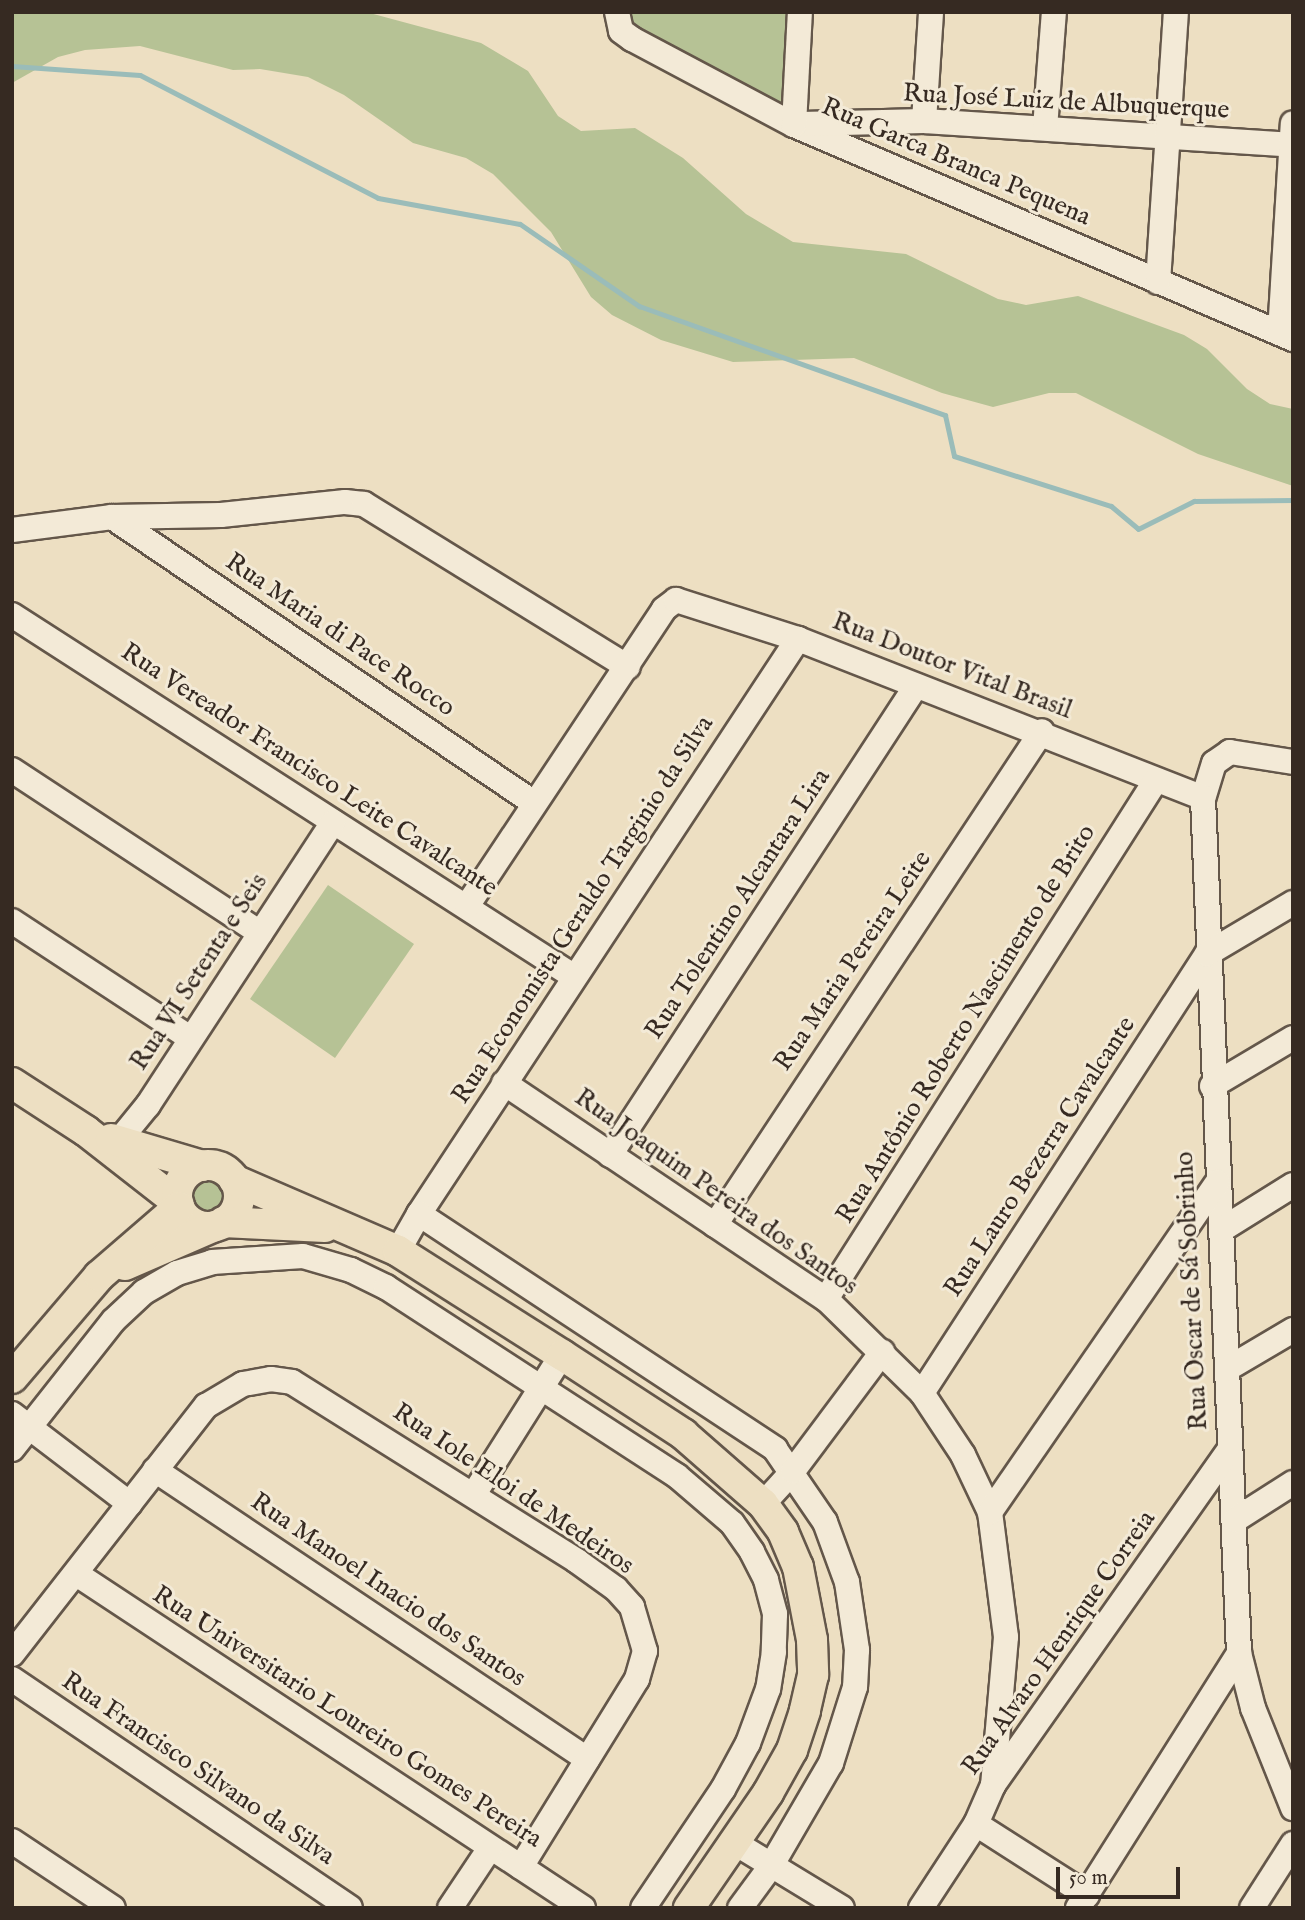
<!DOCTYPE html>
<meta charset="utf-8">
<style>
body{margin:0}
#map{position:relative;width:1305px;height:1920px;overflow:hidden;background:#eddfc2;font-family:"IM FELL English",serif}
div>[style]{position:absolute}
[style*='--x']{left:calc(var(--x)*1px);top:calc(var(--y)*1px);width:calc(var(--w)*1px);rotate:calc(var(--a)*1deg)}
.green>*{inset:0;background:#b6c295}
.round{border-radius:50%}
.stream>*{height:5px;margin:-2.5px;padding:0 2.5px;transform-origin:2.5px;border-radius:2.5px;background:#9abcb9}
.roads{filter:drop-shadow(2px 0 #64574a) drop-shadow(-2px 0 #64574a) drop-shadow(0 2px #64574a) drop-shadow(0 -2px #64574a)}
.minor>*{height:24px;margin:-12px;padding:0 12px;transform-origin:12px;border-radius:12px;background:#f3ead7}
.major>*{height:30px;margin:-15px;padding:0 15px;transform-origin:15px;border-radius:15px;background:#eddfc2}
.major>.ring{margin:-15px;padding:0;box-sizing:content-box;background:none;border:30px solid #eddfc2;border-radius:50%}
span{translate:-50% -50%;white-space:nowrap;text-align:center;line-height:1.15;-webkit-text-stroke:6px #f3ead7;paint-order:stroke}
.street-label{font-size:26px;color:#362a22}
.frame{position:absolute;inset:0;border:14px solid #362a22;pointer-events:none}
.scale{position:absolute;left:1056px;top:1867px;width:124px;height:32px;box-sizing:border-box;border:4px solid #362a22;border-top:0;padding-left:9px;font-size:21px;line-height:24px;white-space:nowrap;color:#362a22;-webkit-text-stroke:5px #f3ead7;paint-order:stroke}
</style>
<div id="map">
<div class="green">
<i style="clip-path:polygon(12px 12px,366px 12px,481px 43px,528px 71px,558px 116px,581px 131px,635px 128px,683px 158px,746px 214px,793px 242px,906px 254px,998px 299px,1026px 305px,1078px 296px,1184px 335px,1207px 349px,1247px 389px,1270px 404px,1293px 409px,1293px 486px,1198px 454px,1076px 393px,1049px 393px,993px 407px,942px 393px,854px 358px,733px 362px,661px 340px,612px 315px,591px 297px,551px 232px,493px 174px,466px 158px,413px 143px,344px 95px,308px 77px,260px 69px,233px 70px,140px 46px,85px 50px,58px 57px,12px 83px)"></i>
<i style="clip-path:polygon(628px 12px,807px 12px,803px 120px,623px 44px)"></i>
<i style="clip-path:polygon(328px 885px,414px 944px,335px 1058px,250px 999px)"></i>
<i class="round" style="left:188px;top:1177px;width:38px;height:38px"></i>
</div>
<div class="stream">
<i style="--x:12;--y:66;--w:128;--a:4"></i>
<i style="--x:140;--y:75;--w:268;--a:27.3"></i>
<i style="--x:378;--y:198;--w:144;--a:10.4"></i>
<i style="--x:520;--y:224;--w:145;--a:34.6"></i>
<i style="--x:639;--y:306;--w:325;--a:19.6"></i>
<i style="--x:945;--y:415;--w:42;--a:77.6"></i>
<i style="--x:954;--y:456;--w:165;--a:17.7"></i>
<i style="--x:1111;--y:506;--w:35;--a:40"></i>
<i style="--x:1138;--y:529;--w:63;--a:-26.6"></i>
<i style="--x:1194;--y:501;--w:99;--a:-0.6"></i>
</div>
<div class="roads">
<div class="minor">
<i style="--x:617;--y:12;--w:19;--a:78"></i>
<i style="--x:621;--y:31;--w:14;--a:36"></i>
<i style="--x:632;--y:39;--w:183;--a:28"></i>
<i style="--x:794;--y:125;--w:543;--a:23.21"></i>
<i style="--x:924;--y:121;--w:109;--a:-86.3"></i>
<i style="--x:801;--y:124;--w:123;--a:-1.4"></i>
<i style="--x:924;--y:121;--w:370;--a:3.7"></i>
<i style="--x:794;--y:125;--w:113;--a:-87"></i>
<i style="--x:1045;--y:128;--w:116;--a:-85.6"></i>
<i style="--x:1158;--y:282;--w:271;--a:-86.2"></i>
<i style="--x:1280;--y:333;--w:210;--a:-86.5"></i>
<i style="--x:112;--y:517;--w:510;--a:34.13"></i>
<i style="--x:12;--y:530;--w:101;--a:-7.4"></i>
<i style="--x:112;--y:517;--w:109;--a:-1.1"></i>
<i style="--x:221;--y:515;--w:125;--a:-6"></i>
<i style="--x:345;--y:502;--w:19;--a:6"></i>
<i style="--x:364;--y:504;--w:310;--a:31.7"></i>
<i style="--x:12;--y:615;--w:667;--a:32.76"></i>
<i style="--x:1293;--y:762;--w:64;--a:-171"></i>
<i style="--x:1230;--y:752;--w:19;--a:145"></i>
<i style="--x:1214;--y:763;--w:37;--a:107"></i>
<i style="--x:1203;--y:798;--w:856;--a:87.59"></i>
<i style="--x:1239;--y:1653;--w:57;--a:75.7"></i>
<i style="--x:1253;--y:1708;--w:108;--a:68.2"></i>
<i style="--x:12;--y:770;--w:297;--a:33.3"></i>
<i style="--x:467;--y:906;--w:356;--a:-56.4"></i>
<i style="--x:664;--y:609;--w:15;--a:-37"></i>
<i style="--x:676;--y:600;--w:128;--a:17.7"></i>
<i style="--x:798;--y:639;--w:435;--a:21.4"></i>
<i style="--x:12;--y:921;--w:213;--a:33.3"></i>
<i style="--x:504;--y:1083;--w:388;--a:33.9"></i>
<i style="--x:826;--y:1299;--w:134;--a:44.4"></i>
<i style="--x:922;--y:1393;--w:74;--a:56.5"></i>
<i style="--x:963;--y:1455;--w:63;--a:64.7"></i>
<i style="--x:990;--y:1512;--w:126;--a:82.7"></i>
<i style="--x:1006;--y:1637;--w:149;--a:95"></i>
<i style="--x:1212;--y:1086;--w:94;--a:-30.7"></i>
<i style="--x:105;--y:1145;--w:17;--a:-24"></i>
<i style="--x:121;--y:1138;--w:43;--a:-50.7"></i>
<i style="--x:148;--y:1105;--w:338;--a:-56.8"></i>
<i style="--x:610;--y:1155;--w:560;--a:-56.88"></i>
<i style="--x:419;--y:1214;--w:689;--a:-56.61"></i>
<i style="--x:715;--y:1225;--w:592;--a:-56.5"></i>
<i style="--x:1221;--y:1230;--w:85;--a:-32"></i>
<i style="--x:398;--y:1251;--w:43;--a:-60.4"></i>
<i style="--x:419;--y:1214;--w:427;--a:33.4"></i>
<i style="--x:775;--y:1449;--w:88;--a:55.6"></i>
<i style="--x:825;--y:1522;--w:64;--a:69.9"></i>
<i style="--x:847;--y:1582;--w:69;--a:81.6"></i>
<i style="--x:857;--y:1650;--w:37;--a:93"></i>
<i style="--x:855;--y:1687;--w:80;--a:107.5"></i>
<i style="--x:831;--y:1763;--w:119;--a:120.2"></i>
<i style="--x:771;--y:1866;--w:52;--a:126.4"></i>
<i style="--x:826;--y:1299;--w:615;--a:-57.55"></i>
<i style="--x:1227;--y:1369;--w:77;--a:-30.6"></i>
<i style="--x:922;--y:1393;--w:523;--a:-57.01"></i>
<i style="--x:1207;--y:954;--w:100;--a:-30.7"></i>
<i style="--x:12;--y:1414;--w:148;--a:37.3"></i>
<i style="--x:12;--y:1449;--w:164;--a:-51.7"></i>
<i style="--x:114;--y:1320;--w:41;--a:-43"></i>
<i style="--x:144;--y:1292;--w:38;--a:-30"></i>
<i style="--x:177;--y:1273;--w:37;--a:-17"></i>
<i style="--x:212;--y:1262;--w:91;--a:-3.8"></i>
<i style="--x:303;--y:1256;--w:50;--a:16.3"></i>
<i style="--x:351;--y:1270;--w:39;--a:26"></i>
<i style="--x:386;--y:1287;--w:347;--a:33"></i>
<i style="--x:677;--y:1476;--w:72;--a:40.5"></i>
<i style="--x:732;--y:1523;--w:35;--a:55"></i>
<i style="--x:752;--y:1552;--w:31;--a:63"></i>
<i style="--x:766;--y:1580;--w:35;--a:75"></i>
<i style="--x:775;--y:1614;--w:38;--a:92"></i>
<i style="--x:774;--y:1652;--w:37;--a:99"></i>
<i style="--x:768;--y:1689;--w:58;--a:110.3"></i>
<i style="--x:748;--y:1743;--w:52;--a:118.5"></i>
<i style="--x:723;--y:1789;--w:143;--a:123.9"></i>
<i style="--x:155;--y:1470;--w:520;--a:33.78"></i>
<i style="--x:474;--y:1494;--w:165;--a:-57.7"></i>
<i style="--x:763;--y:1504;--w:45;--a:-47.7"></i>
<i style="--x:793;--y:1471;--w:149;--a:-53.2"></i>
<i style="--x:990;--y:1512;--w:401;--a:-55.4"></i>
<i style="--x:1235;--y:1520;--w:69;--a:-32.5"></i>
<i style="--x:78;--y:1575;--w:605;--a:33.4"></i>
<i style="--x:12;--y:1654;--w:315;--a:-52"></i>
<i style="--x:206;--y:1406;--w:43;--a:-30.7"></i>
<i style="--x:243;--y:1384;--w:28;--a:-10"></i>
<i style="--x:271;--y:1379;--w:21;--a:8"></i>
<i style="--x:292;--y:1382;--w:337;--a:32.1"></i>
<i style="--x:577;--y:1561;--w:48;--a:35.7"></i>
<i style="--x:616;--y:1589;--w:24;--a:48"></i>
<i style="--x:632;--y:1607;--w:46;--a:73.5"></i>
<i style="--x:645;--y:1651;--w:29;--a:106"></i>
<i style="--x:637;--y:1679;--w:221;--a:121.7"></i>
<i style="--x:12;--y:1679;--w:408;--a:34.1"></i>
<i style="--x:976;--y:1824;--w:132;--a:32.6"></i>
<i style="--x:12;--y:1841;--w:121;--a:33.6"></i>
<i style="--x:735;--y:1843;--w:125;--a:31.3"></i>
<i style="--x:450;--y:1908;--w:72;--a:-56.3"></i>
<i style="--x:921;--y:1908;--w:100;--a:-56.8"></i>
<i style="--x:976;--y:1824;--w:43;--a:-66.4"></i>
<i style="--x:993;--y:1785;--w:409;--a:-54.8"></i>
<i style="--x:1078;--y:1908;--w:302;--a:-57.7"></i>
<i style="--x:1252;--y:1908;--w:76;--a:-57.4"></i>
</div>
<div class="major">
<i style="--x:12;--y:1083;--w:88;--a:33"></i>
<i style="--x:86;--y:1131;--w:117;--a:38"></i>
<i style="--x:111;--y:1139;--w:95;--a:16.5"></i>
<i class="ring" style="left:177px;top:1165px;width:32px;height:32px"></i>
<i style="--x:234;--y:1180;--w:179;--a:23.4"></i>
<i style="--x:398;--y:1251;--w:194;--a:32.4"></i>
<i style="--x:562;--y:1355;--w:145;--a:33.1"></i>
<i style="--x:683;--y:1434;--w:106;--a:41.2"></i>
<i style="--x:763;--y:1504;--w:34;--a:54"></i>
<i style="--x:783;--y:1532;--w:38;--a:67"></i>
<i style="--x:798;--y:1567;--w:74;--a:79.1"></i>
<i style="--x:812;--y:1640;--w:35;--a:88"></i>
<i style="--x:813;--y:1675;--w:37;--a:103"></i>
<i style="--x:805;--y:1711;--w:41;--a:108.4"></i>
<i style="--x:792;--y:1750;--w:49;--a:119.2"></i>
<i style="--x:768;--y:1793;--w:140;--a:124.5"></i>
<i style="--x:223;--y:1222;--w:102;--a:2.8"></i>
<i style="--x:125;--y:1265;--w:98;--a:-23.4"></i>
<i style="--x:12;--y:1378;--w:134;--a:-49.5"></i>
<i style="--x:99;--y:1276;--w:106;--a:-40.8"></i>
</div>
</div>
<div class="street-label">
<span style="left:1066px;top:102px;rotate:3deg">Rua José Luiz de Albuquerque</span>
<span style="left:956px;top:162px;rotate:23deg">Rua Garca Branca Pequena</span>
<span style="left:340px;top:635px;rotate:34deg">Rua Maria di Pace Rocco</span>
<span style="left:952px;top:666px;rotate:21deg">Rua Doutor Vital Brasil</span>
<span style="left:309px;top:770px;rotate:33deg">Rua Vereador Francisco Leite Cavalcante</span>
<span style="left:738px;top:904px;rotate:-57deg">Rua Tolentino Alcantara Lira</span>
<span style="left:583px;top:910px;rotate:-57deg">Rua Economista Geraldo Targinio da Silva</span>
<span style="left:853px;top:961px;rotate:-56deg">Rua Maria Pereira Leite</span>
<span style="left:199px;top:972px;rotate:-57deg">Rua VI Setenta e Seis</span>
<span style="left:966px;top:1024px;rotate:-58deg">Rua Antônio Roberto Nascimento de Brito</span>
<span style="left:1040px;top:1157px;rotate:-57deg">Rua Lauro Bezerra Cavalcante</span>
<span style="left:716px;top:1192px;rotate:35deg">Rua Joaquim Pereira dos Santos</span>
<span style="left:1192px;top:1291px;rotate:-93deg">Rua Oscar de Sá Sobrinho</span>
<span style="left:513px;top:1489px;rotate:34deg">Rua Iole Eloi de Medeiros</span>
<span style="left:388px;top:1590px;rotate:34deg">Rua Manoel Inacio dos Santos</span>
<span style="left:1059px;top:1643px;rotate:-55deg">Rua Alvaro Henrique Correia</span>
<span style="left:347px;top:1717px;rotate:33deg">Rua Universitario Loureiro Gomes Pereira</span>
<span style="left:198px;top:1769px;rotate:34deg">Rua Francisco Silvano da Silva</span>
</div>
<div class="frame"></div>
<div class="scale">50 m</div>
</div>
